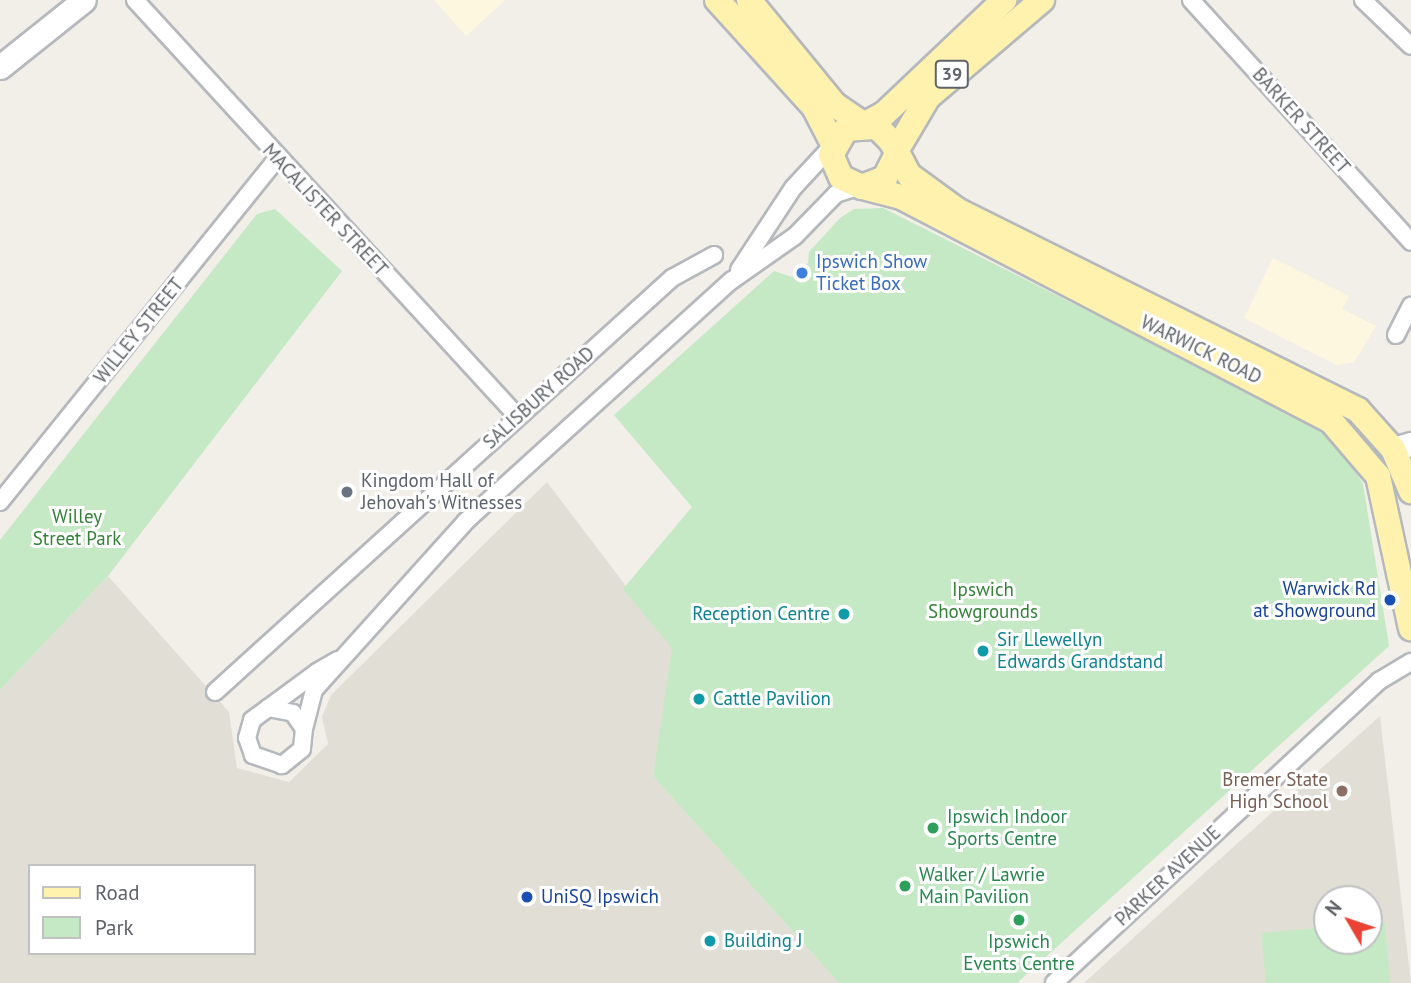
<!DOCTYPE html>
<style>
body{margin:0}
#map{position:relative;width:1411px;height:983px;overflow:hidden;background:#f1efe8;font-family:"PT Sans",sans-serif}
div>[style]{position:absolute}
[style*='--x']{left:calc(var(--x)*1px);top:calc(var(--y)*1px);width:calc(var(--w)*1px);rotate:calc(var(--a)*1deg)}
.commercial>*{inset:0;background:#fef7e0}
.education>*{inset:0;background:#e1ded6}
.green>*{inset:0;background:#c5e8c5}
.roads{filter:drop-shadow(2px 0 #b5b8bc) drop-shadow(-2px 0 #b5b8bc) drop-shadow(0 2px #b5b8bc) drop-shadow(0 -2px #b5b8bc)}
.street>*{height:16px;margin:-8px;padding:0 8px;transform-origin:8px;border-radius:8px;background:#fff}
.secondary>*{height:23px;margin:-11.5px;padding:0 11.5px;transform-origin:11.5px;border-radius:11.5px;background:#fff}
.primary>*{height:24px;margin:-12px;padding:0 12px;transform-origin:12px;border-radius:12px;background:#fff2af}
.dots>*{width:19px;height:19px;translate:-50% -50%;box-sizing:border-box;border:4px solid #fff;border-radius:50%}
span{translate:-50% -50%;white-space:nowrap;text-align:center;line-height:1.15;-webkit-text-stroke:6px #fff;paint-order:stroke}
.shield-label span{padding:2px 5px;background:#fff;border:2px solid;border-radius:5px;-webkit-text-stroke-width:0}
.shield-label{font-size:18px;color:#5f6368;font-weight:700}
.street-label{font-size:19px;color:#5f6368}
.shop-label{font-size:19px;color:#366cbe}
.left{translate:0 -50%;text-align:left}
.worship-label{font-size:19px;color:#5b616d}
.park-label{font-size:19px;color:#348238}
.transit-label{font-size:19px;color:#164399}
.right{translate:-100% -50%;text-align:right}
.culture-label{font-size:19px;color:#0d838f}
.education-label{font-size:19px;color:#785e54}
.leisure-label{font-size:19px;color:#27864d}
.legend{position:absolute;left:28px;top:864px;width:228px;height:91px;box-sizing:border-box;background:#fff;border:2px solid #bfc1c3;margin:0;padding:9px 12px;list-style:none;font-size:21px;color:#5f6368}
.legend li{display:flex;align-items:center;gap:14px;height:35px}
.legend b{width:35px;border:2px solid #bfc1c3}
.north{position:absolute;left:1313px;top:885px;width:70px;height:70px;box-sizing:border-box;background:#fff;border:2px solid #bfc1c3;border-radius:50%;rotate:309deg;font-size:19px;font-weight:700;line-height:28px;text-align:center;color:#5f6368}
.north::after{content:'';display:block;margin:auto;width:24px;height:32px;background:#ea4335;clip-path:polygon(50% 0,100% 100%,50% 72%,0 100%)}
</style>
<div id="map">
<div class="commercial">
<i style="clip-path:polygon(434px 0,505px 0,466px 36px)"></i>
<i style="clip-path:polygon(1273px 258px,1349px 296px,1342px 309px,1376px 326px,1354px 362px,1337px 365px,1244px 318px)"></i>
</div>
<div class="education">
<i style="clip-path:polygon(evenodd,547px 482px,673px 648px,653px 776px,839px 983px,0 983px,0 690px,108px 576px,229px 712px,237px 768px,289px 782px,328px 744px,322px 717px,331px 695px,547px 482px,30px 866px,254px 866px,254px 953px,30px 953px,30px 866px)"></i>
<i style="clip-path:polygon(evenodd,1380px 716px,1411px 983px,1084px 983px,1211px 867px,1380px 716px,1327px 899px,1369px 899px,1369px 941px,1327px 941px,1327px 899px)"></i>
</div>
<div class="green">
<i style="clip-path:polygon(883px 208px,1303px 419px,1341px 448px,1363px 484px,1389px 646px,1017px 983px,839px 983px,653px 776px,672px 648px,623px 589px,692px 507px,614px 415px,774px 271px,792px 277px,808px 263px,809px 252px,840px 218px,854px 209px)"></i>
<i style="clip-path:polygon(275px 209px,342px 271px,108px 576px,0 690px,0 540px,257px 214px)"></i>
<i style="clip-path:polygon(1385px 922px,1390px 983px,1266px 983px,1261px 933px,1327px 927px,1327px 941px,1369px 941px,1369px 923px)"></i>
</div>
<div class="roads">
<div class="street">
<i style="--x:135;--y:0;--w:566;--a:47.43"></i>
<i style="--x:1191;--y:0;--w:327;--a:47.7"></i>
<i style="--x:1363;--y:0;--w:66;--a:43.8"></i>
<i style="--x:739;--y:270;--w:98;--a:-56.6"></i>
<i style="--x:793;--y:188;--w:57;--a:-47.1"></i>
<i style="--x:1396;--y:335;--w:33;--a:-63"></i>
<i style="--x:0;--y:502;--w:441;--a:-51.1"></i>
<i style="--x:215;--y:692;--w:617;--a:-42.17"></i>
<i style="--x:672;--y:278;--w:48;--a:-28.7"></i>
<i style="--x:268;--y:708;--w:25;--a:11"></i>
<i style="--x:293;--y:713;--w:19;--a:55"></i>
<i style="--x:304;--y:729;--w:20;--a:96"></i>
<i style="--x:302;--y:749;--w:26;--a:141"></i>
<i style="--x:282;--y:765;--w:31;--a:-161"></i>
<i style="--x:253;--y:755;--w:18;--a:-109"></i>
<i style="--x:247;--y:738;--w:19;--a:-74"></i>
<i style="--x:252;--y:720;--w:81;--a:-36.4"></i>
<i style="--x:317;--y:672;--w:24;--a:-30"></i>
<i style="--x:304;--y:729;--w:40;--a:-75.6"></i>
<i style="--x:314;--y:690;--w:227;--a:-48"></i>
<i style="--x:466;--y:521;--w:358;--a:-42.2"></i>
<i style="--x:731;--y:281;--w:78;--a:-35.1"></i>
<i style="--x:795;--y:236;--w:59;--a:-45.7"></i>
<i style="--x:836;--y:194;--w:23;--a:-18"></i>
<i style="--x:1054;--y:983;--w:444;--a:-42.9"></i>
<i style="--x:1379;--y:681;--w:37;--a:-31"></i>
</div>
<div class="secondary">
<i style="--x:0;--y:67;--w:107;--a:-38.6"></i>
<i style="--x:1393;--y:449;--w:19;--a:-16"></i>
</div>
<div class="primary">
<i style="--x:717;--y:0;--w:144;--a:47.8"></i>
<i style="--x:814;--y:107;--w:42;--a:62.8"></i>
<i style="--x:749;--y:0;--w:136;--a:50.7"></i>
<i style="--x:835;--y:105;--w:32;--a:34"></i>
<i style="--x:865;--y:124;--w:21;--a:-28"></i>
<i style="--x:884;--y:114;--w:166;--a:-43.5"></i>
<i style="--x:896;--y:151;--w:63;--a:-59.3"></i>
<i style="--x:928;--y:97;--w:150;--a:-40.4"></i>
<i style="--x:897;--y:154;--w:27;--a:117"></i>
<i style="--x:885;--y:178;--w:25;--a:159"></i>
<i style="--x:862;--y:187;--w:23;--a:-155"></i>
<i style="--x:841;--y:177;--w:24;--a:-114"></i>
<i style="--x:831;--y:155;--w:30;--a:-60"></i>
<i style="--x:846;--y:129;--w:31;--a:-4"></i>
<i style="--x:877;--y:127;--w:20;--a:45"></i>
<i style="--x:891;--y:141;--w:38;--a:62"></i>
<i style="--x:909;--y:175;--w:59;--a:36.1"></i>
<i style="--x:957;--y:210;--w:448;--a:26.5"></i>
<i style="--x:1358;--y:410;--w:52;--a:48.1"></i>
<i style="--x:1393;--y:449;--w:46;--a:66.8"></i>
<i style="--x:862;--y:187;--w:40;--a:14.4"></i>
<i style="--x:901;--y:197;--w:485;--a:27.5"></i>
<i style="--x:1331;--y:421;--w:72;--a:49.5"></i>
<i style="--x:1378;--y:476;--w:156;--a:77.8"></i>
</div>
</div>
<div class="dots">
<i style="left:802px;top:273px;background:#3f7fe0"></i>
<i style="left:347px;top:492px;background:#6b7280"></i>
<i style="left:1390px;top:600px;background:#1a4fb4"></i>
<i style="left:844px;top:614px;background:#0f9aa8"></i>
<i style="left:983px;top:651px;background:#0f9aa8"></i>
<i style="left:699px;top:699px;background:#0f9aa8"></i>
<i style="left:1342px;top:791px;background:#8d6e63"></i>
<i style="left:933px;top:828px;background:#2e9e5b"></i>
<i style="left:905px;top:886px;background:#2e9e5b"></i>
<i style="left:527px;top:897px;background:#1a4fb4"></i>
<i style="left:1019px;top:920px;background:#2e9e5b"></i>
<i style="left:710px;top:941px;background:#0f9aa8"></i>
</div>
<div class="shield-label">
<span style="left:952px;top:74px">39</span>
</div>
<div class="street-label">
<span style="left:1301px;top:121px;rotate:48deg">BARKER STREET</span>
<span style="left:325px;top:210px;rotate:47deg">MACALISTER STREET</span>
<span style="left:139px;top:331px;rotate:-51deg">WILLEY STREET</span>
<span style="left:1201px;top:350px;rotate:26deg">WARWICK ROAD</span>
<span style="left:539px;top:398px;rotate:-42deg">SALISBURY ROAD</span>
<span style="left:1168px;top:876px;rotate:-43deg">PARKER AVENUE</span>
</div>
<div class="shop-label">
<span class="left" style="left:816px;top:273px">Ipswich Show<br>Ticket Box</span>
</div>
<div class="worship-label">
<span class="left" style="left:361px;top:492px">Kingdom Hall of<br>Jehovah's Witnesses</span>
</div>
<div class="park-label">
<span style="left:77px;top:528px">Willey<br>Street Park</span>
<span style="left:983px;top:601px">Ipswich<br>Showgrounds</span>
</div>
<div class="transit-label">
<span class="right" style="left:1376px;top:600px">Warwick Rd<br>at Showground</span>
<span class="left" style="left:541px;top:897px">UniSQ Ipswich</span>
</div>
<div class="culture-label">
<span class="right" style="left:830px;top:614px">Reception Centre</span>
<span class="left" style="left:997px;top:651px">Sir Llewellyn<br>Edwards Grandstand</span>
<span class="left" style="left:713px;top:699px">Cattle Pavilion</span>
<span class="left" style="left:724px;top:941px">Building J</span>
</div>
<div class="education-label">
<span class="right" style="left:1328px;top:791px">Bremer State<br>High School</span>
</div>
<div class="leisure-label">
<span class="left" style="left:947px;top:828px">Ipswich Indoor<br>Sports Centre</span>
<span class="left" style="left:919px;top:886px">Walker / Lawrie<br>Main Pavilion</span>
<span style="left:1019px;top:953px">Ipswich<br>Events Centre</span>
</div>
<ul class="legend">
<li><b style="height:9px;background:#fff2af"></b>Road</li>
<li><b style="height:19px;background:#c5e8c5"></b>Park</li>
</ul>
<div class="north">N</div>
</div>
